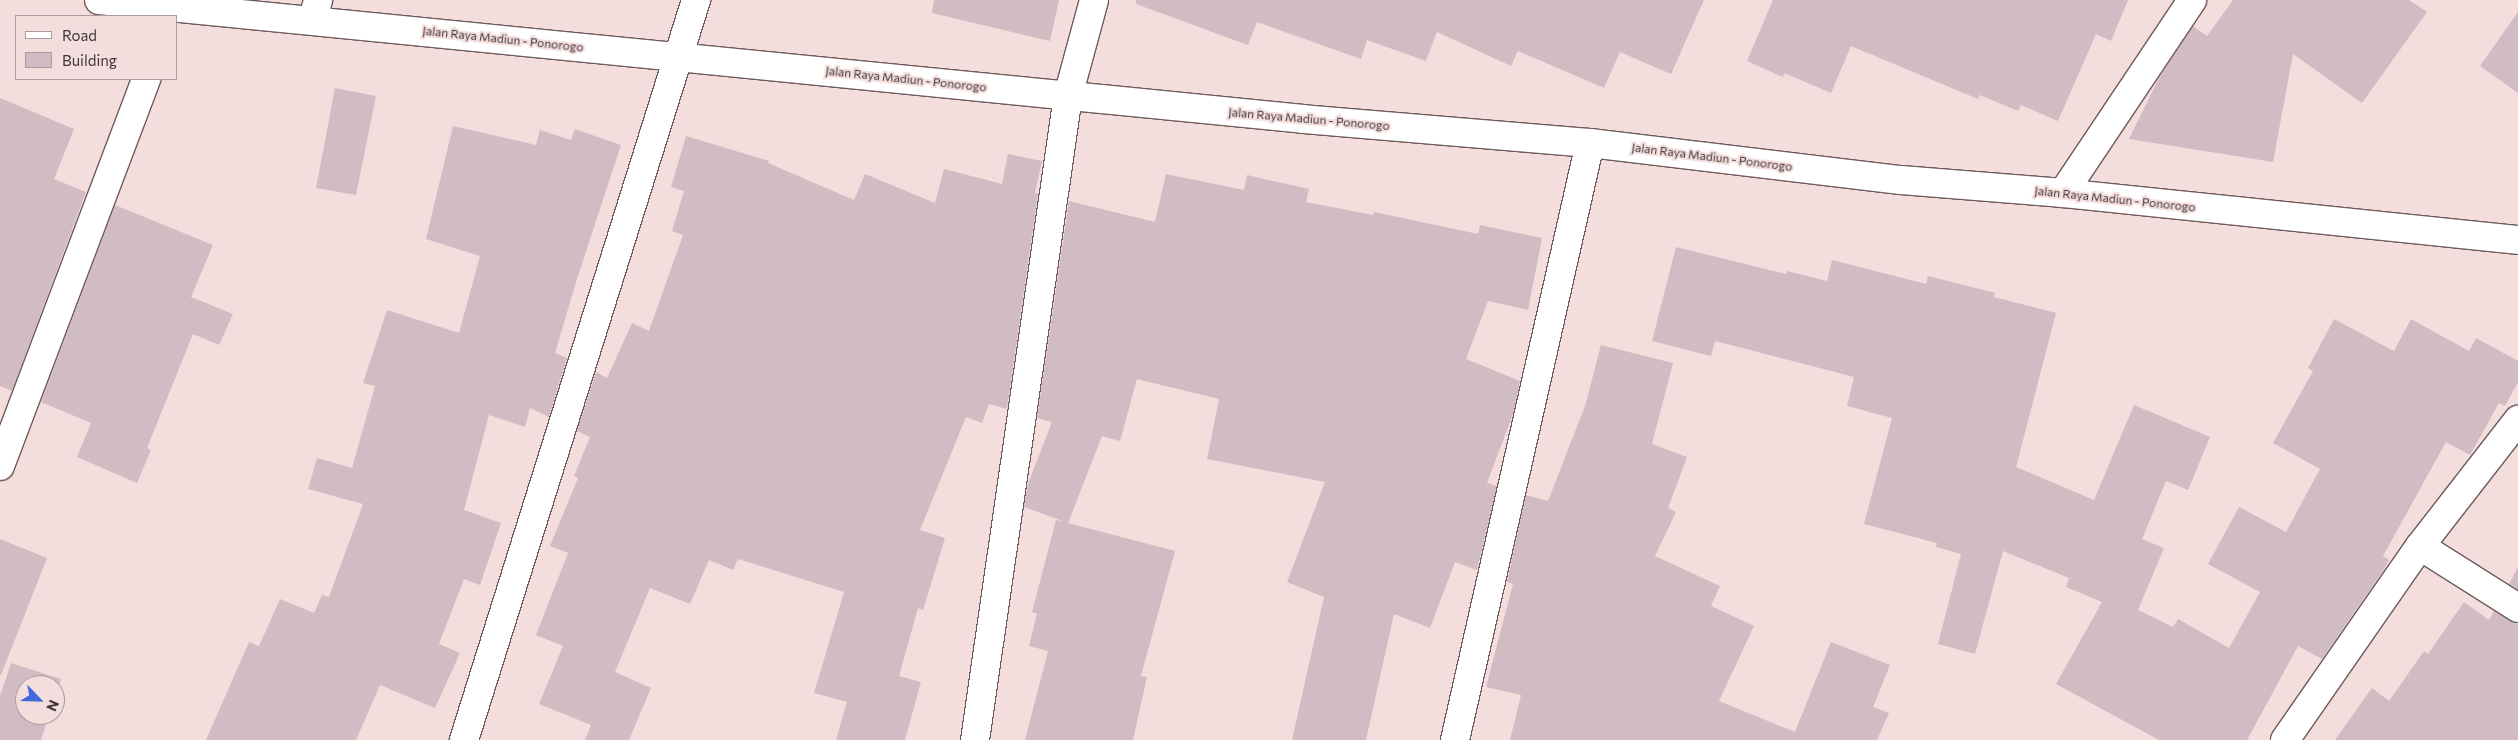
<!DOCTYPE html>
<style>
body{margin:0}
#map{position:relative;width:2518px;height:740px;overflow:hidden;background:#f4dddd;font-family:Commissioner,sans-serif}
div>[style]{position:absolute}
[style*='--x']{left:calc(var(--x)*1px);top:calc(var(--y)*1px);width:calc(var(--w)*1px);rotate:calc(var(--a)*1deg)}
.building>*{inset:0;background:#d1bcc3}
.roads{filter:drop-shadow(1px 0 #6e5a5a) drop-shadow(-1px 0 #6e5a5a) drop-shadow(0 1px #6e5a5a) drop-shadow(0 -1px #6e5a5a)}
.minor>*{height:28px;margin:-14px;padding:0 14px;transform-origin:14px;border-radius:14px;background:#fff}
.highway>*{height:28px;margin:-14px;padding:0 14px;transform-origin:14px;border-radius:14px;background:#fff}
span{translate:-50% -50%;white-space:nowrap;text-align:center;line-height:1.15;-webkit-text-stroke:4px #f4dddd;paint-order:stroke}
.street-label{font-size:12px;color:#403737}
.legend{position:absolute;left:15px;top:15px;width:162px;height:65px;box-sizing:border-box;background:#f4dddd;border:1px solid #ac9b9b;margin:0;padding:6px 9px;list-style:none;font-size:15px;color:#403737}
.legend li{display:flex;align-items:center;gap:10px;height:25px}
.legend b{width:25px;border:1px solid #ac9b9b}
.north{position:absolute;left:15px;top:675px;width:50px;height:50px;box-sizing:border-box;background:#f4dddd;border:1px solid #ac9b9b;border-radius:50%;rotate:114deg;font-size:14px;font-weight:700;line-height:20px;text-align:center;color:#403737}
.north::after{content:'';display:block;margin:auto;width:18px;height:22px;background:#436adc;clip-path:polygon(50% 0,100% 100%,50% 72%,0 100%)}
</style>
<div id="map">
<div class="building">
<i style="clip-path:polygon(934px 0,1059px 0,1050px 41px,932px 13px)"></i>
<i style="clip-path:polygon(1136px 0,1704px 0,1671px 74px,1620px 52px,1604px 88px,1518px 51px,1511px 66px,1437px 32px,1426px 61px,1367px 40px,1361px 59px,1257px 22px,1248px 45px,1136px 4px)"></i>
<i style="clip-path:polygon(1773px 0,2128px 0,2111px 41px,2096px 34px,2058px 121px,2021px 105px,2018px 111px,1980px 95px,1978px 99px,1851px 46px,1831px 93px,1784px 73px,1783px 77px,1747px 61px)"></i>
<i style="clip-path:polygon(2233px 0,2409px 0,2427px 12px,2362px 103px,2293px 54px,2273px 162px,2129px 139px,2160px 76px,2193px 26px,2207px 36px)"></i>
<i style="clip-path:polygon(2518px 12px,2518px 93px,2480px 66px)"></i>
<i style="clip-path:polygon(335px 88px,376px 96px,356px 195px,316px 188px)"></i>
<i style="clip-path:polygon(0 98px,74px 129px,54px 179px,86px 192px,12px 391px,0 386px)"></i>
<i style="clip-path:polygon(453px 126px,536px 145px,540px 130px,571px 140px,575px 129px,621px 145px,576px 282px,555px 353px,567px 358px,549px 417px,530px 408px,525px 427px,489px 415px,464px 510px,501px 523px,480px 585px,464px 579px,439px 644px,460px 653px,435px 708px,380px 685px,356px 740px,206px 740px,249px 642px,259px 646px,280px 599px,314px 613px,322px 595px,329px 597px,363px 504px,308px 489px,317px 458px,352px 468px,375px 386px,363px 383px,387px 310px,459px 333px,480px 256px,426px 239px)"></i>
<i style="clip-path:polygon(686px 136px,769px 161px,768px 163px,854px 200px,865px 174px,935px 203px,944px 169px,1002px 184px,1008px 154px,1042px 161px,1035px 193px,1038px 194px,1007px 409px,989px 404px,982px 423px,966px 417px,920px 530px,945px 538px,923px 610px,918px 608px,899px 676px,921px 682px,905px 740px,836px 740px,847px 702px,814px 693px,844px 592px,738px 559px,733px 570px,709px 560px,690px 604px,650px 588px,615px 672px,651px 688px,629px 740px,585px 740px,591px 725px,539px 704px,563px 646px,536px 635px,568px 553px,550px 546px,578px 478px,574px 476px,590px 437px,577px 431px,596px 372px,607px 378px,632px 323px,649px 331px,683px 235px,672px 231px,684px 191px,671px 187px)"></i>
<i style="clip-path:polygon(1166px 174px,1244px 190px,1247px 175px,1309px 189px,1306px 202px,1373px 215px,1374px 212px,1478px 234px,1480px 225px,1542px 238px,1528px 310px,1488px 301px,1466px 359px,1520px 381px,1513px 414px,1487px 483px,1497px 486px,1477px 570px,1455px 562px,1430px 628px,1394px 614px,1366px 740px,1292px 740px,1324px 597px,1287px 582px,1325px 482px,1207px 459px,1219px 399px,1137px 379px,1120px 441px,1102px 436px,1068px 523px,1175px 551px,1141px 676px,1147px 677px,1133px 740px,1025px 740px,1048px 651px,1029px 646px,1037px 614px,1032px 612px,1056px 520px,1065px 522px,1024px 507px,1028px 484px,1052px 422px,1037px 418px,1069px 201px,1155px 222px)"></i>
<i style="clip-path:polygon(115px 205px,213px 245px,191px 297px,233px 314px,219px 345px,193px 334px,147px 448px,151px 450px,137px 483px,77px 457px,91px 423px,41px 402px)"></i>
<i style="clip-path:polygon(1676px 247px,1786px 274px,1787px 271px,1827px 281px,1832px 260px,1926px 284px,1928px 276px,1995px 293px,1994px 297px,2056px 313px,2016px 467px,2094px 500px,2134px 405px,2210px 437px,2188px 490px,2166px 481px,2142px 539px,2164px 548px,2138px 610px,2173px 627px,2178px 619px,2229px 648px,2260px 592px,2208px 564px,2239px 507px,2286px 532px,2320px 469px,2273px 443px,2313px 371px,2308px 368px,2334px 319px,2394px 351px,2411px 319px,2469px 351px,2476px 338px,2518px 361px,2518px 382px,2505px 406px,2499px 403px,2470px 455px,2446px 442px,2383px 556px,2389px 560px,2383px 571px,2322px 659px,2298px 646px,2247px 740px,2159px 740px,2056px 684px,2102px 602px,2066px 587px,2069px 578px,2003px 551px,1975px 654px,1938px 644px,1961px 554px,1936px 547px,1937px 543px,1864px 524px,1892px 418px,1847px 406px,1854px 377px,1715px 341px,1711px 356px,1652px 341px)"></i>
<i style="clip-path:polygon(1601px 345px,1673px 363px,1652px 444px,1687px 457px,1668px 508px,1676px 512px,1655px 556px,1720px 586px,1711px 606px,1754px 626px,1719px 701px,1795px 732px,1831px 642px,1890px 665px,1873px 707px,1889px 713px,1877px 740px,1510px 740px,1521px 695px,1486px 687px,1513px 584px,1507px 582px,1526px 495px,1548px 501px,1585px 406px)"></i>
<i style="clip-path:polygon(0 539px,47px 558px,1px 675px,0 675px)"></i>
<i style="clip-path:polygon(2518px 567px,2518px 590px,2509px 584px)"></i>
<i style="clip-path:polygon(2464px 602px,2489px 620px,2494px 611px,2518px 624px,2518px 740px,2335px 740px,2372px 688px,2389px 701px,2424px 651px,2428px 654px)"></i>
<i style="clip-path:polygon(11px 663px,61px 679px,55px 697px,55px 685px,25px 685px,25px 715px,49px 715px,41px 740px,0 740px,0 696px)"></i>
</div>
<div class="roads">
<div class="minor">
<i style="--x:313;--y:19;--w:20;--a:-75"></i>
<i style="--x:2063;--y:193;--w:232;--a:-56.2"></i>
<i style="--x:0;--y:466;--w:414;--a:-69.3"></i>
<i style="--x:2420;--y:546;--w:116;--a:32.3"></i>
<i style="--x:464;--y:740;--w:776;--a:-72.59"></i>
<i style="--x:975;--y:740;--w:651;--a:-81.78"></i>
<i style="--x:1068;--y:96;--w:99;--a:-74.8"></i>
<i style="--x:1455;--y:740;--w:612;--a:-77.26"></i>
<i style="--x:2285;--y:740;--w:236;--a:-55.2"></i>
<i style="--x:2420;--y:546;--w:160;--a:-52.1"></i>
</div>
<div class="highway">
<i style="--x:99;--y:0;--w:1210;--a:5.64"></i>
<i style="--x:1303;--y:119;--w:288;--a:4.8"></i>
<i style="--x:1590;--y:143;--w:313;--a:6.8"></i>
<i style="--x:1901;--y:180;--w:163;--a:4.6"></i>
<i style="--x:2063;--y:193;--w:457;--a:5.9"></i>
</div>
</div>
<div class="street-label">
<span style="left:503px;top:39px;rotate:6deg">Jalan Raya Madiun - Ponorogo</span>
<span style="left:906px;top:79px;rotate:6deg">Jalan Raya Madiun - Ponorogo</span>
<span style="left:1309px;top:119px;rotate:5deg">Jalan Raya Madiun - Ponorogo</span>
<span style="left:1712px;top:157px;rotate:7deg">Jalan Raya Madiun - Ponorogo</span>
<span style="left:2115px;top:199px;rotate:6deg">Jalan Raya Madiun - Ponorogo</span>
</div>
<ul class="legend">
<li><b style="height:6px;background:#fff"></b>Road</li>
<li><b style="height:14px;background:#d1bcc3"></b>Building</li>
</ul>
<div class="north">N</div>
</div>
